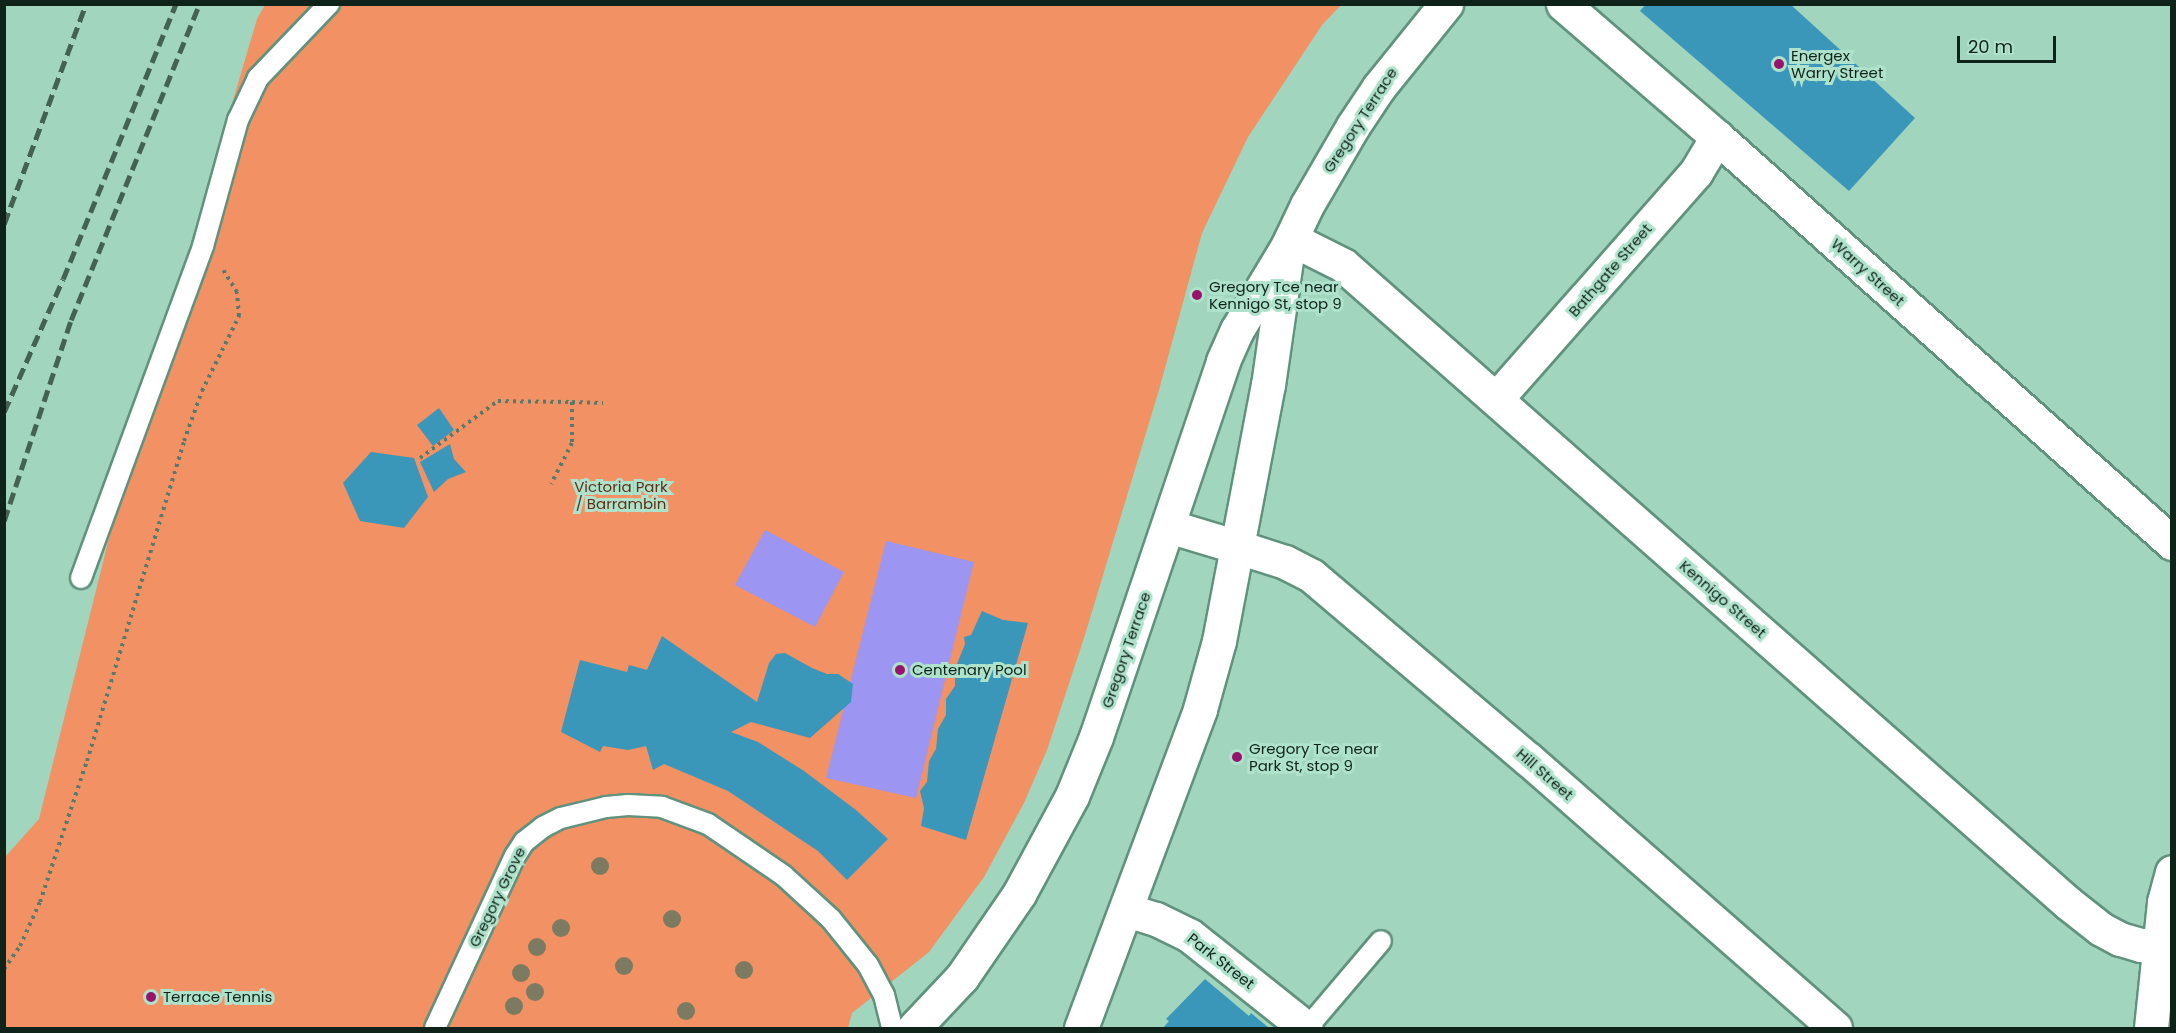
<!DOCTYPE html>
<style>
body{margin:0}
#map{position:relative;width:2176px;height:1033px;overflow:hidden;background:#a2d5be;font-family:Poppins,sans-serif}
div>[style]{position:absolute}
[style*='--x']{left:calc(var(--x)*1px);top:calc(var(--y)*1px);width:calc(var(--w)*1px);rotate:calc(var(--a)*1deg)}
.green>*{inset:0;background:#f19164}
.water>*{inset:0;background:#9c95f2}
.building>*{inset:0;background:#3a97b9}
.path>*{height:4px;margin-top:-2px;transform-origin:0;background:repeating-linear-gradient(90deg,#577a6b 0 3px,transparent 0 7.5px)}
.roads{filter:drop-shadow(2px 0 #61927d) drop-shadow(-2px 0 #61927d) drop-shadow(0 2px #61927d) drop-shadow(0 -2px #61927d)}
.lane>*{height:20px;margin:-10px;padding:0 10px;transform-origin:10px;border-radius:10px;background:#fff}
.street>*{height:33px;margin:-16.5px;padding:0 16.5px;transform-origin:16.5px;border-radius:16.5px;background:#fff}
.secondary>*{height:33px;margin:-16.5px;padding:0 16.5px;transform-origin:16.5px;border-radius:16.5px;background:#fff}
.primary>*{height:33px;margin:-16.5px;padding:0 16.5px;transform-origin:16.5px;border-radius:16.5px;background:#fff}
.rail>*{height:4.5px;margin-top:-2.25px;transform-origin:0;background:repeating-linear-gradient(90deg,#436254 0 12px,transparent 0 18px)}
.trees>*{width:18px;height:18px;margin:-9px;border-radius:50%;background:#7d7a62}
.dots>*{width:16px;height:16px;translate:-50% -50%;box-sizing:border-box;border:3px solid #afe2cb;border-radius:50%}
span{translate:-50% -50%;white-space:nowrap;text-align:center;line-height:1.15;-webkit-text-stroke:6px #afe2cb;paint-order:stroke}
.poi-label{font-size:15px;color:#0f231b}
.left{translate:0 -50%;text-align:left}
.street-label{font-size:15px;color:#0f231b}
.park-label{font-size:15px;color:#5f2f17}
.frame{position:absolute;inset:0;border:6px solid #0f231b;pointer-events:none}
.scale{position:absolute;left:1957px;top:36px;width:99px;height:27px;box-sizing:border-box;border:3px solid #0f231b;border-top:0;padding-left:8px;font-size:18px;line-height:21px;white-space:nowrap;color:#0f231b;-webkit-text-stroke:4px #afe2cb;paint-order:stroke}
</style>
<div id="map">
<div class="green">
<i style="clip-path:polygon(265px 5px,1341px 5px,1322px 25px,1248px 137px,1202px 233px,1159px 390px,1084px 638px,1047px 750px,1024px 803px,984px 877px,929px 952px,852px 1013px,848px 1028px,5px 1028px,5px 857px,39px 819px,137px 426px,257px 19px)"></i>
</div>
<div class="water">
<i style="clip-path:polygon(765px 530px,844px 572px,815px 627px,735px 585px)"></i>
<i style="clip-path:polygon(886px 541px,974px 562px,916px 798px,826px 778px)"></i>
</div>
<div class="building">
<i style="clip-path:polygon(1646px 4px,1790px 4px,1915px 118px,1849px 191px,1640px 11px)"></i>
<i style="clip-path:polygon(439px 408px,454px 430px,433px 446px,417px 425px)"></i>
<i style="clip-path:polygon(450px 444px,454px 459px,466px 472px,448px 479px,434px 492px,420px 462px)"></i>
<i style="clip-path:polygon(371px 452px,414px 458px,428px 497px,404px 528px,360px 521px,343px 483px)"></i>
<i style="clip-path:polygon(982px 611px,1003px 620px,1028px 623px,966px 840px,921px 826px,924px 808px,920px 791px,927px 782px,929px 761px,936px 749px,938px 729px,946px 715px,946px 699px,955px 686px,955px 669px,965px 644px,964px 637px,971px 635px)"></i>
<i style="clip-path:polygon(662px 636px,757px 702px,769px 663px,776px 654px,785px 653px,812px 668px,827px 674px,838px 674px,853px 684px,851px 702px,810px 738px,751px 722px,731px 732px,758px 742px,804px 771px,856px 810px,888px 839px,847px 880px,818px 851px,728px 791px,664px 764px,653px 770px,646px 746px,628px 750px,603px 746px,600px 752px,561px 732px,580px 660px,627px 672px,629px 665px,647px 670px)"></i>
<i style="clip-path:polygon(1205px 979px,1249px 1016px,1251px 1013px,1269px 1028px,1163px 1028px,1169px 1021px,1166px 1019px)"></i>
</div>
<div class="path">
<i style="--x:572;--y:402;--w:31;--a:2"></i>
<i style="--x:420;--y:458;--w:97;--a:-36.2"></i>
<i style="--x:498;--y:401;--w:74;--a:0.8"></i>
<i style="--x:572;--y:402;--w:41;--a:90"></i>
<i style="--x:572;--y:443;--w:46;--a:117.1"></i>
<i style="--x:4;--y:969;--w:28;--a:-55"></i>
<i style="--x:20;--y:946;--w:48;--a:-65.6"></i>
<i style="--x:40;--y:902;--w:149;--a:-71.6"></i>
<i style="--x:87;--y:761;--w:334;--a:-73.1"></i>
<i style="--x:184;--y:441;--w:53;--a:-70.2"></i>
<i style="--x:202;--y:391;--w:84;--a:-63.7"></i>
<i style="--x:239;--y:316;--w:24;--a:-95"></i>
<i style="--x:237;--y:292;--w:26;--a:-122"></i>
</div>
<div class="roads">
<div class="lane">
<i style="--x:81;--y:578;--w:354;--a:-69.8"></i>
<i style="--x:203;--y:246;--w:131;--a:-74.5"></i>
<i style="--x:238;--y:120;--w:47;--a:-64.5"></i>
<i style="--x:258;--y:78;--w:103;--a:-46.2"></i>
<i style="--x:435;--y:1028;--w:190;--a:-65.1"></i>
<i style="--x:515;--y:856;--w:17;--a:-57"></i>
<i style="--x:524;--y:842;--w:24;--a:-38"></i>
<i style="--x:543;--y:827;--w:20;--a:-27"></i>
<i style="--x:561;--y:818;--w:46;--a:-13.7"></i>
<i style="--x:606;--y:807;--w:22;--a:-5"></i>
<i style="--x:628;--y:805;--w:34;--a:3"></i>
<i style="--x:662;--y:807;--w:49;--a:20.3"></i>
<i style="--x:708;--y:824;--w:91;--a:34.2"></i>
<i style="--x:783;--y:875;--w:65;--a:42.5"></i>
<i style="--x:831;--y:919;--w:59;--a:51.2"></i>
<i style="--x:868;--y:965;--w:34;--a:62"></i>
<i style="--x:884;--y:995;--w:34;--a:76"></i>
<i style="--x:1307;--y:1028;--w:114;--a:-49.6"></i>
</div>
<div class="street">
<i style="--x:1563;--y:4;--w:203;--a:40.8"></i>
<i style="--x:1717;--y:137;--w:610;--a:41.74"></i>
<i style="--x:1291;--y:239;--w:58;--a:26.6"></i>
<i style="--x:1343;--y:265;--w:966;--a:41.35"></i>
<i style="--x:2068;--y:903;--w:42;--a:38.2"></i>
<i style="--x:2101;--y:929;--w:21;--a:28"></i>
<i style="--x:2120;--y:939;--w:22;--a:16"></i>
<i style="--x:2141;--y:945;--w:19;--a:3"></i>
<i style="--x:1496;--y:399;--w:303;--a:-48.6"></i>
<i style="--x:1696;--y:172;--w:41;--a:-59"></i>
<i style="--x:1238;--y:547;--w:49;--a:17.7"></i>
<i style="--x:1285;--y:562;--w:30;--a:27"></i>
<i style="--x:1312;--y:576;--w:283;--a:40.3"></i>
<i style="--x:1528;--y:759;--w:408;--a:41.2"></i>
<i style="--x:1126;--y:910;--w:31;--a:17"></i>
<i style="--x:1156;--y:919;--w:37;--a:26"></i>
<i style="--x:1189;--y:935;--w:149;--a:38.5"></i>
</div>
<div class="secondary">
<i style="--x:2151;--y:1028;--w:127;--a:-84.1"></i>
<i style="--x:2164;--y:902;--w:31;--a:-75"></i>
</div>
<div class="primary">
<i style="--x:1168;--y:526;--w:73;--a:16.7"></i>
<i style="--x:914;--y:1028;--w:70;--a:-46.7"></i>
<i style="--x:962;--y:977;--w:101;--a:-55.5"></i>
<i style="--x:1019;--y:894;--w:111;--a:-61.6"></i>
<i style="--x:1072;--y:796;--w:64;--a:-67.9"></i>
<i style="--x:1096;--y:737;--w:397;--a:-71.3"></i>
<i style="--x:1223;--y:361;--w:34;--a:-66"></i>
<i style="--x:1237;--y:330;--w:99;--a:-59"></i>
<i style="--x:1288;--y:245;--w:44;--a:-64.6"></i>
<i style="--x:1307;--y:205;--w:91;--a:-59.8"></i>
<i style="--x:1353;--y:126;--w:47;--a:-56.3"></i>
<i style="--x:1379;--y:87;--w:107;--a:-51.1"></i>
<i style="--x:1081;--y:1028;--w:340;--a:-69.5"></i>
<i style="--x:1200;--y:709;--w:71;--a:-74.4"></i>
<i style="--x:1219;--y:641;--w:261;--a:-79.2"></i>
<i style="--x:1268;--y:385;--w:133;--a:-81.8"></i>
</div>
</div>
<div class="rail">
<i style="--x:4;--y:224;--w:235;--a:-69.6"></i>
<i style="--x:4;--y:412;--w:145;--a:-66.1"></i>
<i style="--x:63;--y:279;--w:297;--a:-67.7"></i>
<i style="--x:4;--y:521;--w:212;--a:-71.6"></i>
<i style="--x:71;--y:320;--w:341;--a:-67.9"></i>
</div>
<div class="trees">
<i style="left:600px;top:866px"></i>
<i style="left:672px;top:919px"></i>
<i style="left:561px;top:928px"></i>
<i style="left:537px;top:947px"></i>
<i style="left:624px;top:966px"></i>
<i style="left:744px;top:970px"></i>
<i style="left:521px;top:973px"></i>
<i style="left:535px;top:992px"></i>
<i style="left:514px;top:1006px"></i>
<i style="left:686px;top:1011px"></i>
</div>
<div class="dots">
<i style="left:1779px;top:64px;background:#96146c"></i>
<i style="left:1197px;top:295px;background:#96146c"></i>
<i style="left:900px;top:670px;background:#96146c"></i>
<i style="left:1237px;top:757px;background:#96146c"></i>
<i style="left:151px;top:997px;background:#96146c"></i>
</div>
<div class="poi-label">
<span class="left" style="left:1791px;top:64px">Energex<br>Warry Street</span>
<span class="left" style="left:1209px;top:295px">Gregory Tce near<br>Kennigo St, stop 9</span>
<span class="left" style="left:912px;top:670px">Centenary Pool</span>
<span class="left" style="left:1249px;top:757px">Gregory Tce near<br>Park St, stop 9</span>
<span class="left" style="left:163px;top:997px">Terrace Tennis</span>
</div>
<div class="street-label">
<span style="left:1360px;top:120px;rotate:-57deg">Gregory Terrace</span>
<span style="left:1610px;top:270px;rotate:-49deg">Bathgate Street</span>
<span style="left:1868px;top:272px;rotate:42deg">Warry Street</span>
<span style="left:1723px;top:599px;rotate:41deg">Kennigo Street</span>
<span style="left:1126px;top:650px;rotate:-71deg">Gregory Terrace</span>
<span style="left:1545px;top:774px;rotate:41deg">Hill Street</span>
<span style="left:497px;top:897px;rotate:-64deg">Gregory Grove</span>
<span style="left:1221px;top:961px;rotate:38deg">Park Street</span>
</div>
<div class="park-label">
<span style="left:621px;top:495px">Victoria Park<br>/ Barrambin</span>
</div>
<div class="frame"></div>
<div class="scale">20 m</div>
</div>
